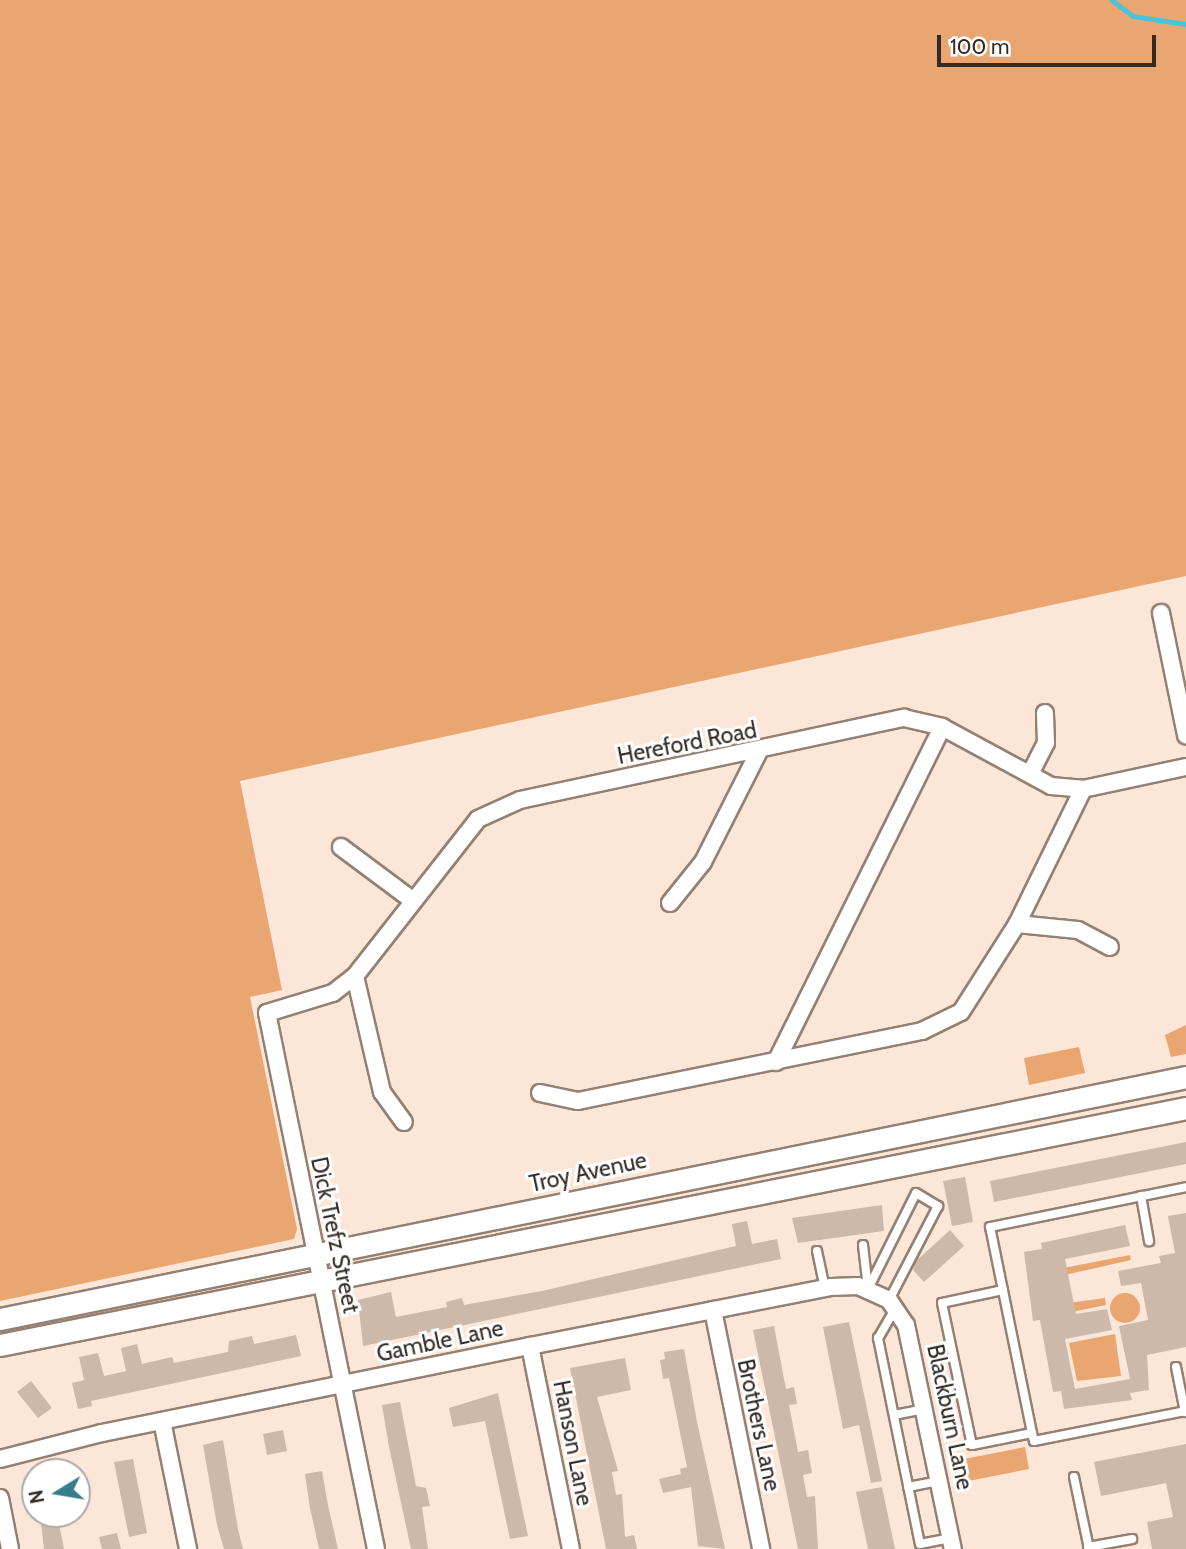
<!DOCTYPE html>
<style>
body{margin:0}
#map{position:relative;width:1186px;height:1549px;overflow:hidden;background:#fbe6d7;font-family:Cabin,sans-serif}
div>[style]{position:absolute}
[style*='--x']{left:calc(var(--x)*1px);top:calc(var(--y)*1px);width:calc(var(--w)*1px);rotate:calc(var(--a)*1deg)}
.green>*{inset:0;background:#eaa671}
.round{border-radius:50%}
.stream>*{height:4.5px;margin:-2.25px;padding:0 2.25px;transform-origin:2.25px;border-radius:2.25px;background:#4dc2d8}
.building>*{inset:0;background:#cdb9aa}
.roads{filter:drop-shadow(2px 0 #938072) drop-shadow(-2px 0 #938072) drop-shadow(0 2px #938072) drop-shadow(0 -2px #938072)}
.service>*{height:8px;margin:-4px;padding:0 4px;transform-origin:4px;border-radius:4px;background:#fff}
.minor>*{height:16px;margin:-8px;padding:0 8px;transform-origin:8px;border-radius:8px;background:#fff}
.secondary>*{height:21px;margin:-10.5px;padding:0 10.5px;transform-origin:10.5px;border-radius:10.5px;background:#fff}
span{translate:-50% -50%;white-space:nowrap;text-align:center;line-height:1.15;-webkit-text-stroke:6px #fff;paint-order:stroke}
.street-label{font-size:23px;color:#332b25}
.north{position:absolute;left:21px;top:1458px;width:70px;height:70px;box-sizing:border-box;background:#fff;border:2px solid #adaaa8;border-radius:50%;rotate:259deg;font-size:19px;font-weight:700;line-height:28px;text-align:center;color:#332b25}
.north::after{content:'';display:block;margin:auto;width:24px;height:32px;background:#387d8a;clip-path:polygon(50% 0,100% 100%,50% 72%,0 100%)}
.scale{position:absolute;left:937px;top:35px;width:219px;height:32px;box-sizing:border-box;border:4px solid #332b25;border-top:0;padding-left:9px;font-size:21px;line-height:24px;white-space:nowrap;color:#332b25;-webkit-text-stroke:5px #fff;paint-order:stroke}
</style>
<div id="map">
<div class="green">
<i style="clip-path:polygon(0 0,1186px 0,1186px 576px,240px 781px,282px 990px,250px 997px,297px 1229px,294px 1239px,0 1301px)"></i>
<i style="clip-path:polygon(1186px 1025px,1186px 1054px,1171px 1057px,1165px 1035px)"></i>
<i style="clip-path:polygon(1079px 1047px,1085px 1073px,1029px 1085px,1024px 1058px)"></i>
<i style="clip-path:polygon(1130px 1255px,1131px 1260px,1056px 1277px,1061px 1304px,1105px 1298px,1106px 1305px,1062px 1314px,1053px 1270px)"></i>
<i class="round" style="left:1110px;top:1293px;width:30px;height:30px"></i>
<i style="clip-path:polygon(1115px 1334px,1121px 1376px,1077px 1381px,1069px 1343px)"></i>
<i style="clip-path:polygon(1025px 1447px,1029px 1469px,958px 1483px,954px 1461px)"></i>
</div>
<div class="stream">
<i style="--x:1112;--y:0;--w:26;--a:37"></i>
<i style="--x:1133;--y:16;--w:54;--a:8.6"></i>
</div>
<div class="building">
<i style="clip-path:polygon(1186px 1142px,1186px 1164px,994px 1202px,990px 1181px)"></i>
<i style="clip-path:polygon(965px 1177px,973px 1222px,952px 1226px,943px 1181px)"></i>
<i style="clip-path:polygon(882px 1205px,884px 1231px,798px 1243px,792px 1218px)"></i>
<i style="clip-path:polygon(1186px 1213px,1186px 1347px,1147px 1355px,1149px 1390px,1130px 1393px,1132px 1400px,1064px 1409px,1061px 1391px,1053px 1392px,1040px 1320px,1033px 1321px,1024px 1252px,1042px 1249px,1041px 1243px,1125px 1225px,1130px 1246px,1065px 1259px,1076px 1314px,1107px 1309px,1112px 1330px,1065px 1339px,1075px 1389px,1130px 1379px,1119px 1326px,1148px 1320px,1141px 1283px,1121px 1286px,1118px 1271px,1161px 1263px,1159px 1256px,1175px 1253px,1168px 1216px)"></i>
<i style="clip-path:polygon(747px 1221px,752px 1244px,777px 1239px,781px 1259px,363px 1346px,358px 1300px,391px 1292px,396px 1317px,447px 1307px,446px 1302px,462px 1298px,464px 1305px,542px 1291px,736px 1246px,732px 1224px)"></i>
<i style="clip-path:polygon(950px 1230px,964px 1246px,924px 1282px,913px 1270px,916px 1261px)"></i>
<i style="clip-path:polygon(849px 1322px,882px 1481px,871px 1483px,859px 1425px,843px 1429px,823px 1327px)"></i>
<i style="clip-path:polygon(774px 1326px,786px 1389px,794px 1387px,797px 1404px,789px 1405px,798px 1452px,808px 1450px,812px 1473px,803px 1475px,807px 1497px,815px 1496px,818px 1549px,798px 1549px,760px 1364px,753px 1330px)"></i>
<i style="clip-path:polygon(296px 1335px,301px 1356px,91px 1401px,92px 1406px,78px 1409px,72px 1383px,84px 1380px,79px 1357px,98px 1353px,104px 1376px,126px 1371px,121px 1348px,137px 1344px,142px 1364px,172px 1357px,174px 1363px,228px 1352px,229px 1341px,252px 1336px,254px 1344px)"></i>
<i style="clip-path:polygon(684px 1349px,697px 1422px,725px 1549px,698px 1546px,691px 1487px,663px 1493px,659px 1479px,681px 1474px,680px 1469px,687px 1467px,669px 1378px,663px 1379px,660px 1360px,665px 1359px,664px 1352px)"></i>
<i style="clip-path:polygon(625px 1358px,631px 1390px,597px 1397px,615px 1460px,618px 1471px,612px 1472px,616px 1495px,622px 1494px,625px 1537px,634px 1535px,637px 1549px,606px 1549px,570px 1368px)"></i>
<i style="clip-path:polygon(31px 1381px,52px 1408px,38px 1418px,17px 1392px)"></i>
<i style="clip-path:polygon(498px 1393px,528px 1536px,510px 1539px,485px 1421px,453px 1427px,449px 1408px)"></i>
<i style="clip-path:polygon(400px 1402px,416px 1486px,426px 1488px,430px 1506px,422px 1507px,428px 1549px,411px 1549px,389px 1447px,382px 1405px)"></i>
<i style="clip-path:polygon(283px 1430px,287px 1451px,267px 1455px,263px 1434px)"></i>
<i style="clip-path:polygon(223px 1440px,238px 1529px,243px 1549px,224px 1549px,217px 1525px,203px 1445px)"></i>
<i style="clip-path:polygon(1186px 1444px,1186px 1549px,1152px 1549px,1147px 1522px,1173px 1517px,1166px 1483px,1101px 1496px,1094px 1462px)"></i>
<i style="clip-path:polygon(133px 1459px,147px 1533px,129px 1537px,114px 1462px)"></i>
<i style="clip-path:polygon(322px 1471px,328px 1505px,338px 1549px,319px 1549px,310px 1508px,305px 1474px)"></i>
<i style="clip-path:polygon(882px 1487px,895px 1549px,868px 1549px,856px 1492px)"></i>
<i style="clip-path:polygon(40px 1514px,57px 1514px,64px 1549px,44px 1549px)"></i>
<i style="clip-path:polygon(117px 1533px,121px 1549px,102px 1549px,99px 1537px)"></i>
</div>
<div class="roads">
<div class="service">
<i style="--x:1141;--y:1196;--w:46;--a:79.9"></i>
<i style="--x:863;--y:1245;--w:44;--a:83.5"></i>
<i style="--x:817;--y:1251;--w:38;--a:78"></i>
<i style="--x:868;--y:1289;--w:107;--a:-63.4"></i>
<i style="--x:916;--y:1193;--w:26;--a:31"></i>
<i style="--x:938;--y:1206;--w:106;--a:117.5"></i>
<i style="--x:1003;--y:1290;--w:62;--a:168"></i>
<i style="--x:942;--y:1303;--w:145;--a:78.1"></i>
<i style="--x:972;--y:1445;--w:61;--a:-11.3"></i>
<i style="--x:1032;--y:1433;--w:210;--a:-101.5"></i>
<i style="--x:990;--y:1227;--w:200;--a:-11.5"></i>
<i style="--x:895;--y:1309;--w:34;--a:120"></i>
<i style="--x:878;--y:1338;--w:210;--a:78.5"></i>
<i style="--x:920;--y:1544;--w:32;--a:-11"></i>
<i style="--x:1176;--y:1367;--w:46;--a:78.7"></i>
<i style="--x:894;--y:1415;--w:32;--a:-11"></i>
<i style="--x:1032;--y:1433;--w:8;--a:76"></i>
<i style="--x:1034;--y:1441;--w:155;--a:-11.2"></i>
<i style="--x:1074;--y:1477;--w:74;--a:78.2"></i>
<i style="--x:908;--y:1487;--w:32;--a:-11"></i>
<i style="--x:1088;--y:1547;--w:45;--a:-10.3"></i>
</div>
<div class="minor">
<i style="--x:1161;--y:613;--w:125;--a:78.4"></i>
<i style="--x:1030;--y:774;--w:35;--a:-63"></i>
<i style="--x:1046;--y:743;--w:30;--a:-92"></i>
<i style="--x:341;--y:847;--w:89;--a:36.7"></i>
<i style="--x:670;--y:903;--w:53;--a:-51.2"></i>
<i style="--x:703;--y:862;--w:122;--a:-63.2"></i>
<i style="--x:1017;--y:924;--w:61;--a:5.6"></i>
<i style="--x:1078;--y:930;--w:36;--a:28"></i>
<i style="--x:355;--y:976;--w:119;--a:76.9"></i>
<i style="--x:382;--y:1092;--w:37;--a:54"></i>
<i style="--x:776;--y:1062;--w:374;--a:-63.6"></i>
<i style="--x:540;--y:1093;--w:39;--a:12"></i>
<i style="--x:578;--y:1101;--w:351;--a:-11.5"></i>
<i style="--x:922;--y:1031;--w:43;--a:-26"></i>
<i style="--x:961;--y:1012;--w:104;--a:-57.5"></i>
<i style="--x:1017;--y:924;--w:150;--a:-63.9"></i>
<i style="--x:713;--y:1310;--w:244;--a:78.6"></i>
<i style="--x:530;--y:1346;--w:207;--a:78.6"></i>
<i style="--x:162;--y:1421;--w:131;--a:78.5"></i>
<i style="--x:0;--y:1459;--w:105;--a:-14.3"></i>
<i style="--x:102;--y:1433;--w:437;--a:-11.5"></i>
<i style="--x:530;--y:1346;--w:307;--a:-11.1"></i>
<i style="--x:831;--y:1287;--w:27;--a:-2"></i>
<i style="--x:858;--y:1286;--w:34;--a:24"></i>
<i style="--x:889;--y:1300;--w:30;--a:56"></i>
<i style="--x:906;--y:1325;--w:229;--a:78.2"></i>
<i style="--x:0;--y:1498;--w:52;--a:78.9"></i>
<i style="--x:376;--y:1549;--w:547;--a:-101.49"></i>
<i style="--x:267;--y:1013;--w:69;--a:-16.9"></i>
<i style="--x:333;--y:993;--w:28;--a:-38"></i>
<i style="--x:355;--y:976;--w:199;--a:-51.9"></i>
<i style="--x:478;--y:819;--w:46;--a:-24.3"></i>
<i style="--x:520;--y:800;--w:393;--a:-12.1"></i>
<i style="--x:904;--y:718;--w:39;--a:13"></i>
<i style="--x:942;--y:727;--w:124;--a:28.4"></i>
<i style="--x:1051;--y:786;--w:32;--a:5"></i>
<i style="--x:1083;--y:789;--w:105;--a:-12.1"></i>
</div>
<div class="secondary">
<i style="--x:0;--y:1319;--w:1210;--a:-11.53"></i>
<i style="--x:0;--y:1345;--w:1209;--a:-11.3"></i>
</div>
</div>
<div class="street-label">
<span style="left:687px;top:743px;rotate:-11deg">Hereford Road</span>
<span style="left:588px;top:1172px;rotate:-12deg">Troy Avenue</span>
<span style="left:335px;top:1235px;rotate:78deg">Dick Trefz Street</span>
<span style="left:440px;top:1341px;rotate:-12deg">Gamble Lane</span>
<span style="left:950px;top:1417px;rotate:78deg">Blackburn Lane</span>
<span style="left:759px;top:1425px;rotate:78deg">Brothers Lane</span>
<span style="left:573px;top:1443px;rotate:79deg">Hanson Lane</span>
</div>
<div class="north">N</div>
<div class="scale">100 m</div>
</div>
